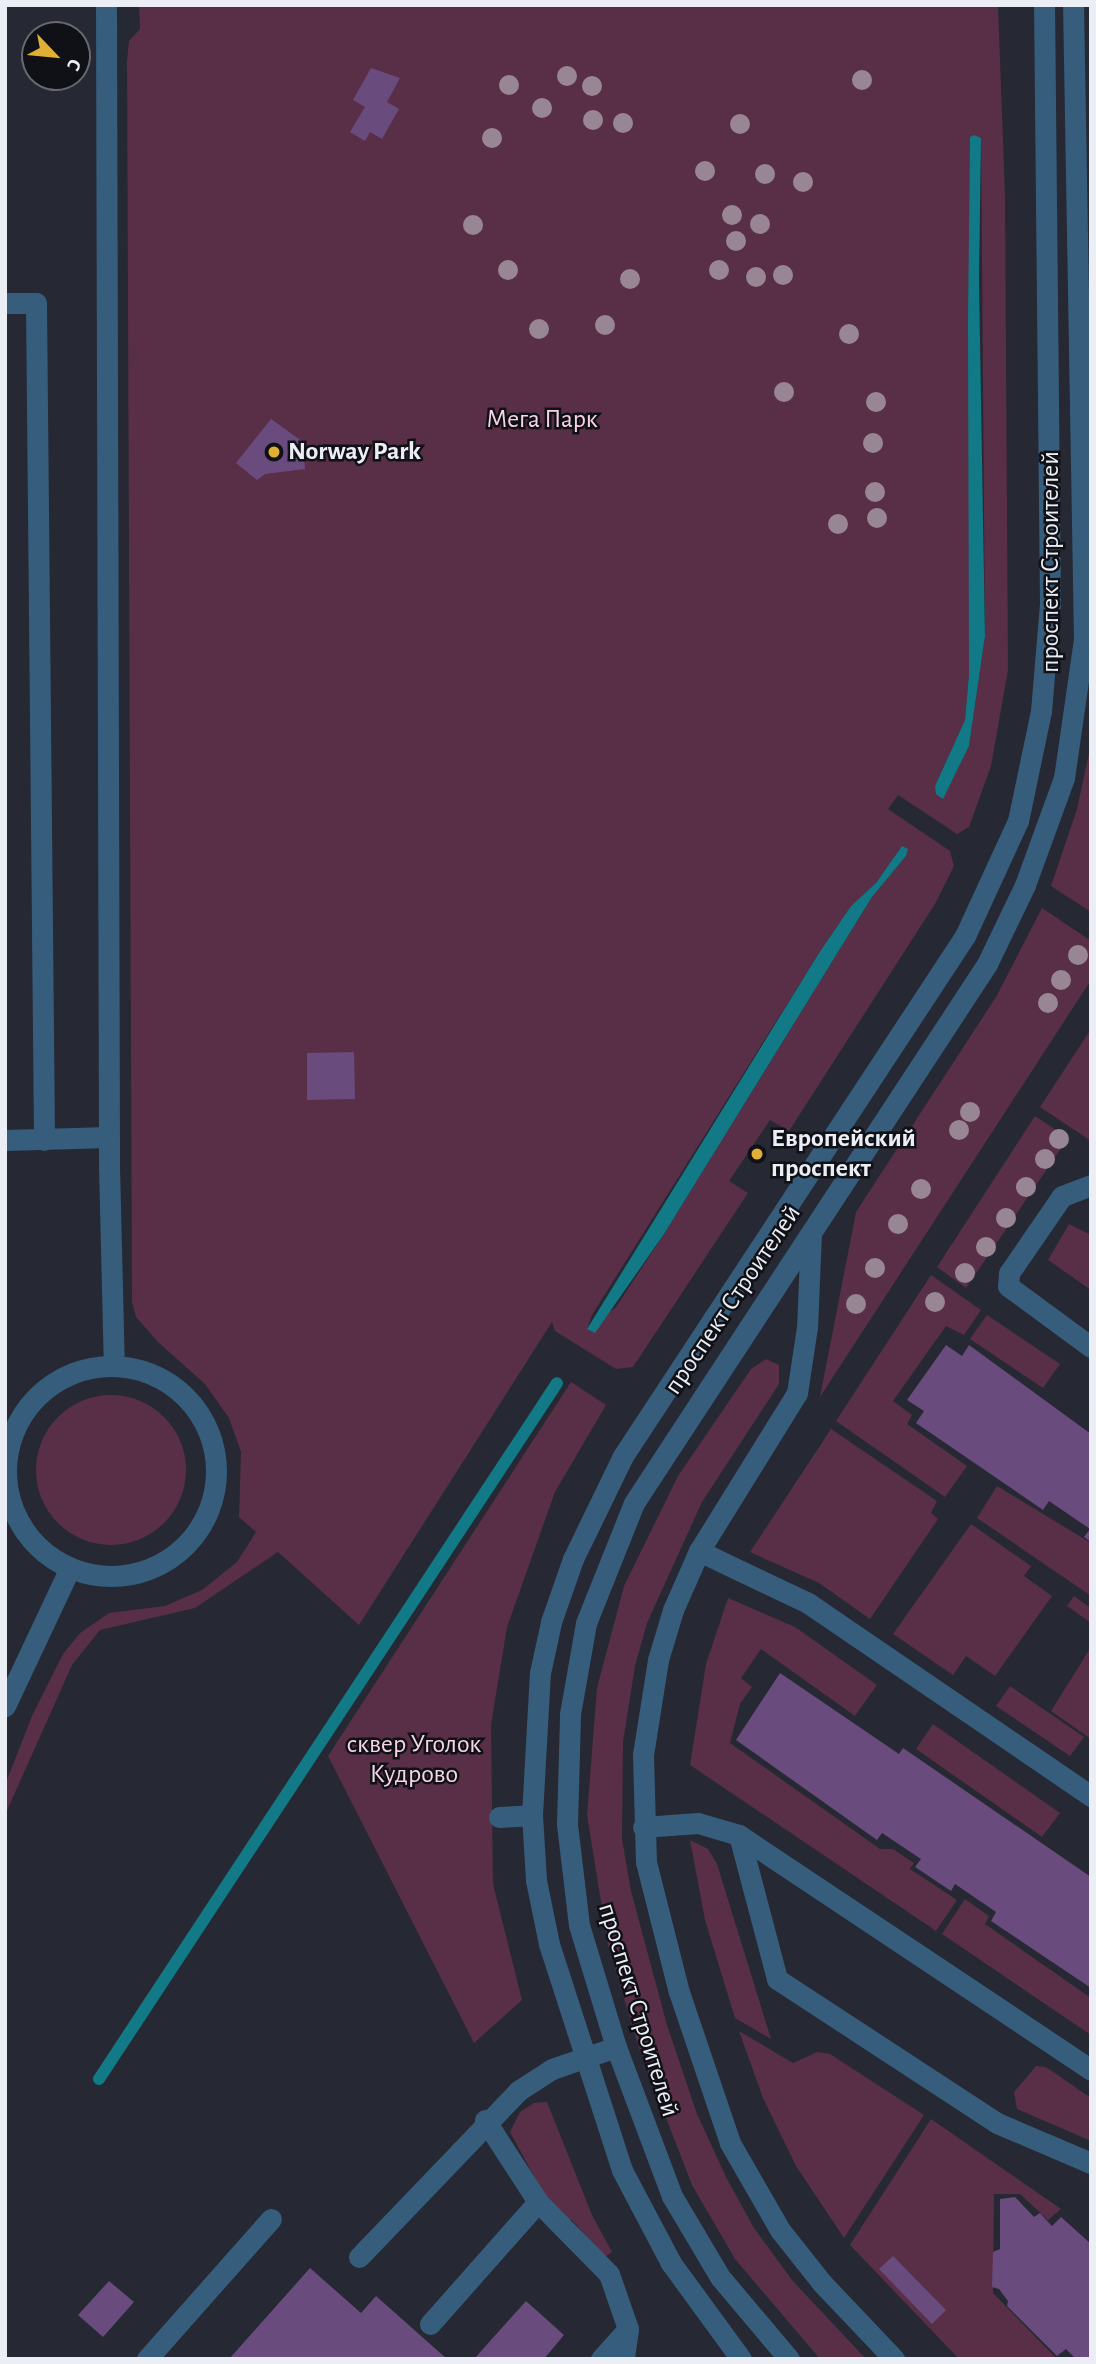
<!DOCTYPE html>
<meta charset="utf-8">
<style>
body{margin:0}
#map{position:relative;width:1096px;height:2364px;overflow:hidden;background:#262833;font-family:"Alegreya Sans",sans-serif}
div>[style]{position:absolute}
[style*='--x']{left:calc(var(--x)*1px);top:calc(var(--y)*1px);width:calc(var(--w)*1px);rotate:calc(var(--a)*1deg)}
.green>*{inset:0;background:#582f47}
.round{border-radius:50%}
.water>*{inset:0;background:#127986}
.stream>*{height:12px;margin:-6px;padding:0 6px;transform-origin:6px;border-radius:6px;background:#127986}
.building>*{inset:0;background:#694b7d}
.minor>*{height:21px;margin:-10.5px;padding:0 10.5px;transform-origin:10.5px;border-radius:10.5px;background:#365d7b}
.minor>.ring{margin:-10.5px;padding:0;box-sizing:content-box;background:none;border:21px solid #365d7b;border-radius:50%}
.trees>*{width:20px;height:20px;margin:-10px;border-radius:50%;background:#998695}
.dots>*{width:19px;height:19px;translate:-50% -50%;box-sizing:border-box;border:4px solid #101116;border-radius:50%}
span{translate:-50% -50%;white-space:nowrap;text-align:center;line-height:1.15;-webkit-text-stroke:5px #101116;paint-order:stroke}
.park-label{font-size:26px;color:#f7d3e6}
.poi-label{font-size:26px;color:#eceef6;font-weight:700}
.left{translate:0 -50%;text-align:left}
.street-label{font-size:26px;color:#eceef6}
.frame{position:absolute;inset:0;border:7px solid #eceef6;pointer-events:none}
.north{position:absolute;left:21px;top:21px;width:70px;height:70px;box-sizing:border-box;background:#101116;border:2px solid #686970;border-radius:50%;rotate:116deg;font-size:19px;font-weight:700;line-height:28px;text-align:center;color:#eceef6}
.north::after{content:'';display:block;margin:auto;width:24px;height:32px;background:#dfb034;clip-path:polygon(50% 0,100% 100%,50% 72%,0 100%)}
</style>
<div id="map">
<div class="green">
<i style="clip-path:polygon(evenodd,139px 5px,998px 5px,1005px 196px,1008px 670px,991px 766px,969px 827px,957px 834px,898px 795px,888px 809px,950px 851px,954px 866px,935px 904px,789px 1131px,770px 1120px,729px 1181px,748px 1193px,633px 1367px,616px 1369px,555px 1331px,552px 1322px,359px 1625px,278px 1552px,195px 1608px,100px 1630px,72px 1665px,5px 1815px,5px 1785px,32px 1716px,63px 1654px,80px 1633px,109px 1613px,165px 1606px,202px 1590px,237px 1562px,256px 1532px,239px 1517px,241px 1452px,229px 1418px,205px 1384px,158px 1342px,136px 1317px,132px 1302px,127px 61px,129px 41px,140px 29px,139px 5px,970px 137px,981px 138px,985px 636px,969px 746px,943px 798px,935px 786px,965px 720px,969px 674px,970px 137px,139px 5px,902px 846px,906px 856px,872px 897px,664px 1234px,616px 1307px,587px 1329px,592px 1315px,819px 953px,851px 906px,876px 883px,902px 846px)"></i>
<i style="clip-path:polygon(1091px 744px,1091px 912px,1051px 886px,1077px 809px)"></i>
<i style="clip-path:polygon(1042px 908px,1091px 941px,1091px 980px,820px 1397px,856px 1212px,996px 997px)"></i>
<i style="clip-path:polygon(1091px 1029px,1091px 1141px,1040px 1107px)"></i>
<i style="clip-path:polygon(1035px 1116px,1068px 1138px,966px 1288px,937px 1267px)"></i>
<i style="clip-path:polygon(1069px 1224px,1091px 1235px,1091px 1290px,1048px 1260px)"></i>
<i style="clip-path:polygon(931px 1275px,981px 1310px,964px 1335px,946px 1326px,893px 1401px,912px 1415px,907px 1424px,967px 1466px,945px 1497px,836px 1421px)"></i>
<i style="clip-path:polygon(987px 1315px,1060px 1364px,1043px 1388px,970px 1339px)"></i>
<i style="clip-path:polygon(766px 1359px,779px 1365px,779px 1384px,702px 1502px,647px 1623px,635px 1666px,623px 1742px,622px 1839px,631px 1891px,667px 2025px,697px 2114px,727px 2179px,754px 2228px,792px 2280px,866px 2359px,820px 2359px,735px 2259px,692px 2185px,639px 2048px,608px 1945px,587px 1815px,597px 1688px,624px 1586px,678px 1476px,751px 1369px)"></i>
<i style="clip-path:polygon(571px 1382px,606px 1405px,555px 1492px,507px 1627px,491px 1725px,493px 1884px,522px 2000px,474px 2043px,328px 1756px)"></i>
<i class="round" style="left:36px;top:1395px;width:150px;height:150px"></i>
<i style="clip-path:polygon(831px 1429px,937px 1501px,931px 1513px,938px 1519px,870px 1619px,819px 1583px,750px 1552px)"></i>
<i style="clip-path:polygon(997px 1486px,1091px 1543px,1091px 1596px,977px 1518px)"></i>
<i style="clip-path:polygon(971px 1524px,1031px 1566px,1024px 1576px,1052px 1596px,995px 1676px,966px 1656px,953px 1675px,893px 1634px)"></i>
<i style="clip-path:polygon(1074px 1596px,1091px 1608px,1091px 1623px,1067px 1606px)"></i>
<i style="clip-path:polygon(728px 1598px,795px 1627px,877px 1685px,855px 1716px,761px 1649px,741px 1678px,752px 1687px,740px 1704px,730px 1743px,880px 1849px,893px 1849px,914px 1863px,910px 1869px,957px 1900px,936px 1931px,690px 1765px,706px 1664px)"></i>
<i style="clip-path:polygon(1091px 1647px,1091px 1739px,1051px 1711px)"></i>
<i style="clip-path:polygon(1010px 1686px,1084px 1737px,1070px 1756px,996px 1706px)"></i>
<i style="clip-path:polygon(933px 1724px,1060px 1813px,1042px 1837px,916px 1749px)"></i>
<i style="clip-path:polygon(690px 1840px,708px 1849px,717px 1864px,771px 2039px,735px 2018px,705px 1920px)"></i>
<i style="clip-path:polygon(965px 1899px,989px 1916px,985px 1924px,1091px 1998px,1091px 2035px,942px 1934px)"></i>
<i style="clip-path:polygon(739px 2031px,793px 2063px,817px 2052px,830px 2054px,924px 2115px,844px 2238px,796px 2166px,763px 2098px)"></i>
<i style="clip-path:polygon(1036px 2066px,1046px 2067px,1091px 2098px,1091px 2141px,1017px 2109px,1014px 2092px)"></i>
<i style="clip-path:polygon(547px 2102px,592px 2215px,612px 2252px,605px 2257px,572px 2220px,554px 2213px,510px 2132px,520px 2112px,534px 2103px)"></i>
<i style="clip-path:polygon(931px 2119px,1061px 2209px,1048px 2220px,1020px 2194px,994px 2194px,993px 2293px,1057px 2359px,959px 2359px,850px 2245px)"></i>
</div>
<div class="water">
<i style="clip-path:polygon(974px 135px,981px 138px,979px 281px,985px 636px,969px 746px,943px 799px,936px 794px,935px 786px,965px 720px,969px 674px,968px 320px,970px 137px)"></i>
<i style="clip-path:polygon(902px 846px,908px 849px,906px 856px,872px 897px,664px 1234px,595px 1333px,587px 1329px,819px 953px,851px 906px,876px 883px)"></i>
</div>
<div class="stream">
<i style="--x:99;--y:2079;--w:833;--a:-56.65"></i>
</div>
<div class="building">
<i style="clip-path:polygon(371px 68px,400px 78px,387px 102px,399px 109px,382px 139px,370px 132px,365px 141px,350px 132px,365px 107px,353px 100px)"></i>
<i style="clip-path:polygon(271px 419px,303px 442px,305px 469px,265px 474px,257px 480px,236px 463px)"></i>
<i style="clip-path:polygon(354px 1052px,355px 1099px,307px 1100px,307px 1053px)"></i>
<i style="clip-path:polygon(946px 1345px,962px 1356px,969px 1345px,1091px 1434px,1091px 1542px,1084px 1537px,1090px 1529px,1049px 1501px,1043px 1510px,916px 1423px,924px 1411px,907px 1400px)"></i>
<i style="clip-path:polygon(780px 1673px,899px 1754px,903px 1748px,1091px 1877px,1091px 1988px,991px 1921px,996px 1912px,955px 1884px,951px 1891px,915px 1867px,921px 1859px,882px 1833px,877px 1840px,736px 1740px)"></i>
<i style="clip-path:polygon(1015px 2197px,1034px 2217px,1040px 2213px,1052px 2226px,1061px 2217px,1091px 2244px,1091px 2359px,1076px 2359px,1066px 2349px,1057px 2356px,1007px 2306px,1008px 2301px,999px 2289px,992px 2287px,993px 2252px,1000px 2249px,1000px 2199px)"></i>
<i style="clip-path:polygon(893px 2256px,946px 2310px,932px 2324px,879px 2269px)"></i>
<i style="clip-path:polygon(310px 2268px,361px 2313px,376px 2296px,447px 2359px,229px 2359px)"></i>
<i style="clip-path:polygon(109px 2281px,134px 2302px,103px 2337px,78px 2315px)"></i>
<i style="clip-path:polygon(526px 2301px,564px 2335px,544px 2359px,474px 2359px)"></i>
</div>
<div class="minor">
<i style="--x:106;--y:5;--w:1161;--a:89.85"></i>
<i style="--x:109;--y:1166;--w:200;--a:88.6"></i>
<i style="--x:5;--y:303;--w:31;--a:0"></i>
<i style="--x:36;--y:303;--w:837;--a:89.45"></i>
<i style="--x:5;--y:1140;--w:104;--a:-1.7"></i>
<i style="--x:1091;--y:1185;--w:31;--a:159"></i>
<i style="--x:1062;--y:1196;--w:93;--a:124.5"></i>
<i style="--x:1009;--y:1273;--w:13;--a:94"></i>
<i style="--x:1008;--y:1286;--w:103;--a:36.3"></i>
<i style="--x:811;--y:1233;--w:94;--a:92.4"></i>
<i style="--x:807;--y:1327;--w:67;--a:98.6"></i>
<i style="--x:797;--y:1393;--w:186;--a:121.8"></i>
<i style="--x:699;--y:1551;--w:64;--a:113.8"></i>
<i style="--x:673;--y:1610;--w:52;--a:106.7"></i>
<i style="--x:658;--y:1660;--w:96;--a:99"></i>
<i style="--x:643;--y:1755;--w:107;--a:88.4"></i>
<i style="--x:646;--y:1862;--w:134;--a:75.8"></i>
<i style="--x:679;--y:1992;--w:159;--a:71.3"></i>
<i style="--x:730;--y:2143;--w:100;--a:60.1"></i>
<i style="--x:780;--y:2230;--w:68;--a:51.6"></i>
<i style="--x:822;--y:2283;--w:105;--a:46.5"></i>
<i class="ring" style="left:6px;top:1366px;width:189px;height:189px"></i>
<i style="--x:699;--y:1551;--w:121;--a:25.5"></i>
<i style="--x:808;--y:1603;--w:343;--a:34.3"></i>
<i style="--x:5;--y:1706;--w:153;--a:-64.8"></i>
<i style="--x:499;--y:1817;--w:33;--a:-3"></i>
<i style="--x:643;--y:1827;--w:55;--a:-4.2"></i>
<i style="--x:698;--y:1823;--w:43;--a:16.3"></i>
<i style="--x:739;--y:1835;--w:423;--a:33.7"></i>
<i style="--x:739;--y:1835;--w:149;--a:75.2"></i>
<i style="--x:777;--y:1979;--w:263;--a:33.2"></i>
<i style="--x:997;--y:2123;--w:102;--a:23.1"></i>
<i style="--x:485;--y:2120;--w:98;--a:57.1"></i>
<i style="--x:538;--y:2202;--w:101;--a:45.4"></i>
<i style="--x:609;--y:2274;--w:58;--a:70.9"></i>
<i style="--x:628;--y:2329;--w:30;--a:98"></i>
<i style="--x:359;--y:2257;--w:230;--a:-46.2"></i>
<i style="--x:518;--y:2091;--w:40;--a:-32.9"></i>
<i style="--x:552;--y:2069;--w:68;--a:-19"></i>
<i style="--x:430;--y:2324;--w:163;--a:-48.5"></i>
<i style="--x:147;--y:2359;--w:187;--a:-48.5"></i>
<i style="--x:601;--y:2359;--w:40;--a:-48"></i>
<i style="--x:741;--y:2359;--w:119;--a:-126.1"></i>
<i style="--x:671;--y:2263;--w:105;--a:-117.8"></i>
<i style="--x:622;--y:2170;--w:237;--a:-107.9"></i>
<i style="--x:549;--y:1944;--w:65;--a:-101.5"></i>
<i style="--x:536;--y:1880;--w:65;--a:-93.5"></i>
<i style="--x:532;--y:1815;--w:142;--a:-86.8"></i>
<i style="--x:540;--y:1673;--w:52;--a:-77.8"></i>
<i style="--x:551;--y:1622;--w:67;--a:-70.8"></i>
<i style="--x:573;--y:1559;--w:114;--a:-64.1"></i>
<i style="--x:623;--y:1456;--w:622;--a:-56.67"></i>
<i style="--x:965;--y:936;--w:127;--a:-65.3"></i>
<i style="--x:1018;--y:821;--w:112;--a:-78.2"></i>
<i style="--x:1041;--y:711;--w:107;--a:-85.2"></i>
<i style="--x:1050;--y:604;--w:599;--a:-90.57"></i>
<i style="--x:789;--y:2359;--w:107;--a:-130.1"></i>
<i style="--x:720;--y:2277;--w:94;--a:-120.7"></i>
<i style="--x:672;--y:2196;--w:159;--a:-110.6"></i>
<i style="--x:616;--y:2047;--w:127;--a:-106.9"></i>
<i style="--x:579;--y:1925;--w:102;--a:-96.8"></i>
<i style="--x:567;--y:1824;--w:110;--a:-88.4"></i>
<i style="--x:570;--y:1714;--w:92;--a:-80"></i>
<i style="--x:586;--y:1623;--w:129;--a:-68.2"></i>
<i style="--x:634;--y:1503;--w:644;--a:-56.78"></i>
<i style="--x:987;--y:964;--w:88;--a:-64.3"></i>
<i style="--x:1025;--y:885;--w:114;--a:-70"></i>
<i style="--x:1064;--y:778;--w:140;--a:-81.8"></i>
<i style="--x:1084;--y:639;--w:634;--a:-90.99"></i>
</div>
<div class="trees">
<i style="left:567px;top:76px"></i>
<i style="left:862px;top:80px"></i>
<i style="left:509px;top:85px"></i>
<i style="left:592px;top:86px"></i>
<i style="left:542px;top:108px"></i>
<i style="left:593px;top:120px"></i>
<i style="left:623px;top:123px"></i>
<i style="left:740px;top:124px"></i>
<i style="left:492px;top:138px"></i>
<i style="left:705px;top:171px"></i>
<i style="left:765px;top:174px"></i>
<i style="left:803px;top:182px"></i>
<i style="left:732px;top:215px"></i>
<i style="left:760px;top:224px"></i>
<i style="left:473px;top:225px"></i>
<i style="left:736px;top:241px"></i>
<i style="left:508px;top:270px"></i>
<i style="left:719px;top:270px"></i>
<i style="left:783px;top:275px"></i>
<i style="left:756px;top:277px"></i>
<i style="left:630px;top:279px"></i>
<i style="left:605px;top:325px"></i>
<i style="left:539px;top:329px"></i>
<i style="left:849px;top:334px"></i>
<i style="left:784px;top:392px"></i>
<i style="left:876px;top:402px"></i>
<i style="left:873px;top:443px"></i>
<i style="left:875px;top:492px"></i>
<i style="left:877px;top:518px"></i>
<i style="left:838px;top:524px"></i>
<i style="left:1078px;top:955px"></i>
<i style="left:1061px;top:980px"></i>
<i style="left:1048px;top:1003px"></i>
<i style="left:970px;top:1112px"></i>
<i style="left:959px;top:1130px"></i>
<i style="left:1059px;top:1139px"></i>
<i style="left:1045px;top:1159px"></i>
<i style="left:1026px;top:1187px"></i>
<i style="left:921px;top:1189px"></i>
<i style="left:1006px;top:1218px"></i>
<i style="left:898px;top:1224px"></i>
<i style="left:986px;top:1247px"></i>
<i style="left:875px;top:1268px"></i>
<i style="left:965px;top:1273px"></i>
<i style="left:935px;top:1302px"></i>
<i style="left:856px;top:1304px"></i>
</div>
<div class="dots">
<i style="left:274px;top:452px;background:#dfb034"></i>
<i style="left:757px;top:1154px;background:#dfb034"></i>
</div>
<div class="park-label">
<span style="left:542px;top:420px">Мега Парк</span>
<span style="left:414px;top:1760px">сквер Уголок<br>Кудрово</span>
</div>
<div class="poi-label">
<span class="left" style="left:288px;top:452px">Norway Park</span>
<span class="left" style="left:771px;top:1154px">Европейский<br>проспект</span>
</div>
<div class="street-label">
<span style="left:1051px;top:562px;rotate:-90deg">проспект Строителей</span>
<span style="left:733px;top:1300px;rotate:-56deg">проспект Строителей</span>
<span style="left:638px;top:2010px;rotate:73deg">проспект Строителей</span>
</div>
<div class="frame"></div>
<div class="north">С</div>
</div>
